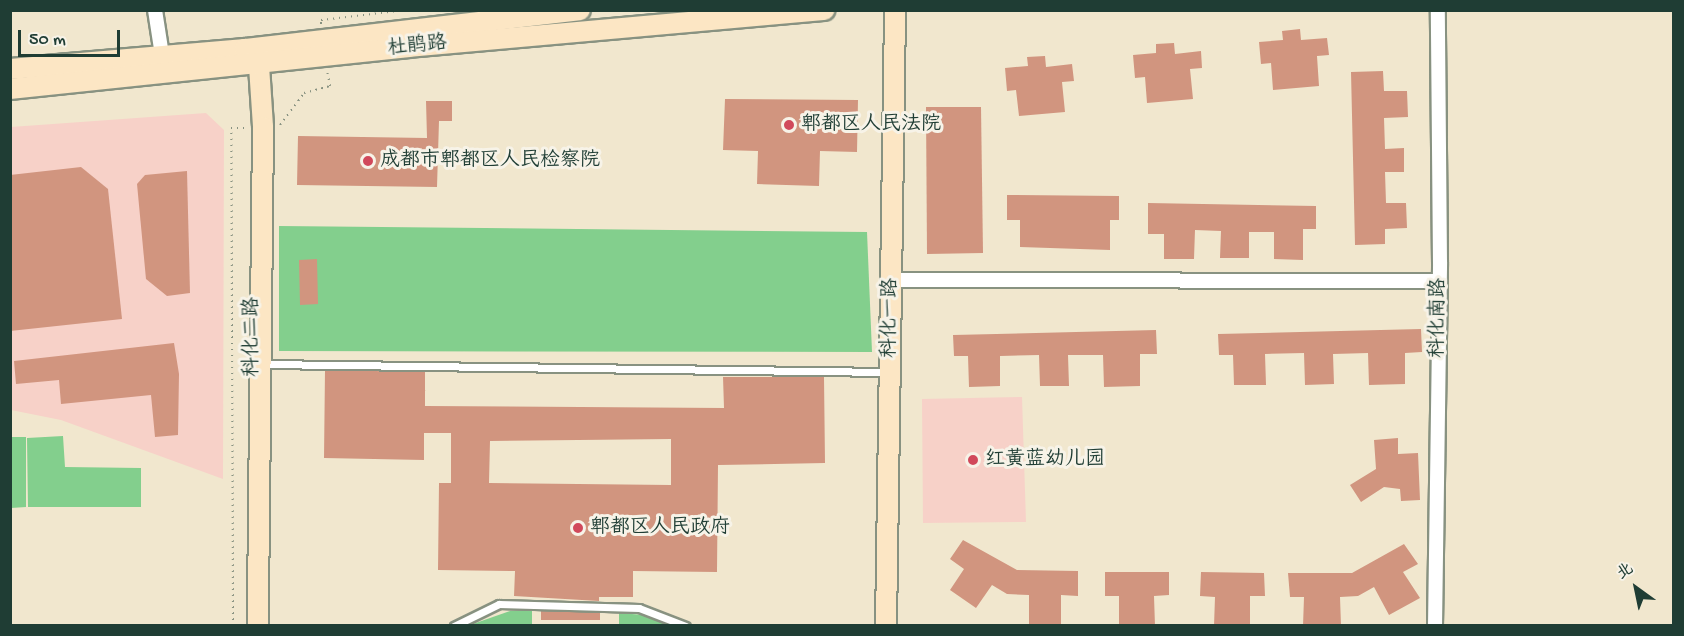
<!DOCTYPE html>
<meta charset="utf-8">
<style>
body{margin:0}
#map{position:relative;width:1684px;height:636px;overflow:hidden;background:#f1e7ce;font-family:"Gochi Hand","LXGW WenKai TC",sans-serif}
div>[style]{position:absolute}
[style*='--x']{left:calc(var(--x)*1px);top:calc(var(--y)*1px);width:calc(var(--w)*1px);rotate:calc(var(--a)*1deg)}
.built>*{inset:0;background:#f7d1c8}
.green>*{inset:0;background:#83cf8d}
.building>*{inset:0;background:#d1957f}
.path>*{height:2px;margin-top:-1px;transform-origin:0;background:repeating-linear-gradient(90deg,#889281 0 1.5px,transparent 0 6px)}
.roads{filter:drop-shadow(2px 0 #889281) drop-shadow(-2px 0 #889281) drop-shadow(0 2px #889281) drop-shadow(0 -2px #889281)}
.lane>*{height:7px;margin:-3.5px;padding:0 3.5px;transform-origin:3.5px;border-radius:3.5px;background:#fff}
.street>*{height:14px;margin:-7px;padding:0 7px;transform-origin:7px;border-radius:7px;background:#fff}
.secondary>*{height:20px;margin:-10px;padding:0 10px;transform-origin:10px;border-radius:10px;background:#fce6c4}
.dots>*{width:16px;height:16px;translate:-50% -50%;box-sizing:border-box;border:3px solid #f7f3e8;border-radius:50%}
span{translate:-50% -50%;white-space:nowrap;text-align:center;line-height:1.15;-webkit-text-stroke:6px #f7f3e8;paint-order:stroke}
.street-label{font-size:20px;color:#1f3d34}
.poi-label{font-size:20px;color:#1f3d34}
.left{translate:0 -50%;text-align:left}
.frame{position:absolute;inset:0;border:12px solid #1f3d34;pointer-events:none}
.north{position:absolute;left:1606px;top:558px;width:60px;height:60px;-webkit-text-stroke:4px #f7f3e8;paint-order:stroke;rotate:327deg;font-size:16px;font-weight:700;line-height:24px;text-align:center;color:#1f3d34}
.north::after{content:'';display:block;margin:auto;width:21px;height:27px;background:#1f3d34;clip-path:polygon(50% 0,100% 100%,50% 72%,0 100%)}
.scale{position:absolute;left:18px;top:30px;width:102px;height:27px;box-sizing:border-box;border:3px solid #1f3d34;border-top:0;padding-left:8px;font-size:18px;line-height:21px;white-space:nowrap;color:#1f3d34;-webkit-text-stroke:4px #f7f3e8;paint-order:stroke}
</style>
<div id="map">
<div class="built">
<i style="clip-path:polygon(206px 113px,224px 130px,223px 479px,61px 420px,11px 410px,11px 127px)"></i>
<i style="clip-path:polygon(1022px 397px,1026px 522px,923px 523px,922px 399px)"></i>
</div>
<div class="green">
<i style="clip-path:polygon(279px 226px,867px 232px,872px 352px,279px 351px)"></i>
<i style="clip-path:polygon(63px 436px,65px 467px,141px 468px,141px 507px,28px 507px,27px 438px)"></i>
<i style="clip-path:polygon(11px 437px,26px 437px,26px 507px,11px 508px)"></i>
<i style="clip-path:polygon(510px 611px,532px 611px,532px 625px,470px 625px)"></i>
<i style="clip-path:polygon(619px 613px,658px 616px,678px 626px,619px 626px)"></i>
</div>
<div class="building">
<i style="clip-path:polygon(1300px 29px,1301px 40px,1327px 38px,1329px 55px,1317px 56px,1319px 86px,1273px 90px,1271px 63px,1261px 64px,1259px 42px,1283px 40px,1282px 31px)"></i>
<i style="clip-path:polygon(1174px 43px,1175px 54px,1201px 51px,1202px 68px,1190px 69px,1193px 99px,1147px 103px,1145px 77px,1135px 78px,1133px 55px,1156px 53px,1156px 44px)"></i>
<i style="clip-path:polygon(1045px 56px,1046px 67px,1072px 64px,1074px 81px,1062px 82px,1065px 112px,1019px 116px,1016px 90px,1007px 91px,1005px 68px,1028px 66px,1027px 57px)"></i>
<i style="clip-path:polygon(1383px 71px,1384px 91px,1407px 91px,1408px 117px,1384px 118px,1385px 149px,1404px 148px,1404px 172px,1385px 172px,1386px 203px,1406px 203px,1407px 228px,1385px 229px,1385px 244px,1355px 245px,1351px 72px)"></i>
<i style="clip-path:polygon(725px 99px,858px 100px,857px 152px,820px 151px,819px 186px,757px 184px,758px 151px,723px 150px)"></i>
<i style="clip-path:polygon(426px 101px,452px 101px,452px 121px,439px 121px,437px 187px,297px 185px,298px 136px,427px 138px)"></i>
<i style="clip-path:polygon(926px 107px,981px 107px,983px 253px,927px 254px)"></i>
<i style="clip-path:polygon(81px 167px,108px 189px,122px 319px,10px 331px,10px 175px)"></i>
<i style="clip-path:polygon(187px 171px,190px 293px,167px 296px,146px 279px,137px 184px,145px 175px)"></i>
<i style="clip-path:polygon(1007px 195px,1119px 196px,1119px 220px,1110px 220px,1110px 250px,1020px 247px,1020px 220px,1007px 220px)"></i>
<i style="clip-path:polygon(1148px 203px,1316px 206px,1316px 229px,1303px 229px,1303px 260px,1274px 259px,1274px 232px,1249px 232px,1249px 258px,1220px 258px,1221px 231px,1195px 230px,1194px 259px,1164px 259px,1164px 234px,1148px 234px)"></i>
<i style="clip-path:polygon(317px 259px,318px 304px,300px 305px,299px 260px)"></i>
<i style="clip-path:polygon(1421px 329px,1422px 352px,1405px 353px,1405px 384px,1369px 385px,1368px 353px,1333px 354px,1334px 384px,1305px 385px,1304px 353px,1265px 354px,1266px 385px,1234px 385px,1233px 355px,1219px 355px,1218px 334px)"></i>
<i style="clip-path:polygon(1156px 330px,1157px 354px,1140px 354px,1140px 386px,1104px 387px,1103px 355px,1068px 355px,1069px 386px,1040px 386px,1039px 355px,1000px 356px,1000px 386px,969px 387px,968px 356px,954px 356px,953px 335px)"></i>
<i style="clip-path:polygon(174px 343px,179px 374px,178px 435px,155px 437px,151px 395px,61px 404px,59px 380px,16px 384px,14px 361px)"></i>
<i style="clip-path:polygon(evenodd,325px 370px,425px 372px,425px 406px,724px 408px,723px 377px,824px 377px,825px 463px,718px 465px,717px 572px,633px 571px,633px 597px,599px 597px,599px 601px,514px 596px,515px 571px,438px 570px,439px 483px,451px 483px,451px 433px,424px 433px,424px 460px,324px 458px,325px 370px,671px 439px,671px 485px,489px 483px,490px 441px,671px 439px)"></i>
<i style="clip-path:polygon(1398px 438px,1398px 454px,1418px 453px,1420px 500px,1401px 501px,1400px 489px,1384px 487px,1361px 502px,1350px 485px,1376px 469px,1374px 440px)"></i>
<i style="clip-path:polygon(963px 540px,1017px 570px,1078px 571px,1078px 596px,1061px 595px,1061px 625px,1029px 625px,1029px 595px,1007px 594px,992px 585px,976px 608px,950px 590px,964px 569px,950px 559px)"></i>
<i style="clip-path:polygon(1404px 544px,1418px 564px,1403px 572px,1420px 598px,1389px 615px,1374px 587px,1358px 596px,1340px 597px,1341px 626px,1303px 626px,1304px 597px,1290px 597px,1288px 573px,1352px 573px)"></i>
<i style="clip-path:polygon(1105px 572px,1169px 572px,1169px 595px,1154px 596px,1155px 626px,1119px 626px,1119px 596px,1105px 596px)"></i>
<i style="clip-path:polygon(1201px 572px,1264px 573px,1265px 596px,1250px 596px,1250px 626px,1214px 626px,1215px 597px,1200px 596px)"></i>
<i style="clip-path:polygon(541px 611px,600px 612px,600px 620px,541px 620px)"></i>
</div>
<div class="path">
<i style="--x:321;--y:24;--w:4;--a:-90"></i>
<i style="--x:321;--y:20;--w:86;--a:-6.7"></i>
<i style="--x:280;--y:125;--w:40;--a:-53"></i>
<i style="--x:304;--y:93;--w:27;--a:-15"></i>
<i style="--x:330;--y:86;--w:15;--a:-101"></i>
<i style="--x:233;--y:626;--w:498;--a:-90.2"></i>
<i style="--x:231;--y:128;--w:16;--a:0"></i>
</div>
<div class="roads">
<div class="lane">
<i style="--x:262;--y:364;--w:625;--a:0.73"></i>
<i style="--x:454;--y:626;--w:50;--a:-26.1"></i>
<i style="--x:499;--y:604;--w:140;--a:1.6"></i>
<i style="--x:639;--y:608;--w:50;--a:21"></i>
</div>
<div class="street">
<i style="--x:155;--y:10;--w:46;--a:81.2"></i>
<i style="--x:891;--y:280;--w:548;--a:0.1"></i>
<i style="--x:1435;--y:626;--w:364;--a:-89.2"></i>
<i style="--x:1440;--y:262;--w:252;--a:-90.5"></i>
</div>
<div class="secondary">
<i style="--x:245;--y:49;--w:22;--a:51"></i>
<i style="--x:259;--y:66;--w:61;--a:86.2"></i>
<i style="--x:263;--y:127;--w:499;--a:90.6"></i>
<i style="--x:10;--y:69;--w:236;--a:-4.9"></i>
<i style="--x:245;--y:49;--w:337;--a:-6.6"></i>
<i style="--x:10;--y:89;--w:401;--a:-6"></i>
<i style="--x:409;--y:47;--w:417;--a:-5.1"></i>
<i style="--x:886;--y:626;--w:616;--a:-89.16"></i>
</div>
</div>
<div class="dots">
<i style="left:789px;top:125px;background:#d1495b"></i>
<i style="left:368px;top:161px;background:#d1495b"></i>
<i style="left:973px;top:460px;background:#d1495b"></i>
<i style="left:578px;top:528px;background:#d1495b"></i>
</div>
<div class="street-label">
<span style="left:417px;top:47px;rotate:-6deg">杜鹃路</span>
<span style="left:891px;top:318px;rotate:-89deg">科化一路</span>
<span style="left:1439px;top:318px;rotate:-89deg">科化南路</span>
<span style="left:253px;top:337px;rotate:-90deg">科化二路</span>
</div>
<div class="poi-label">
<span class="left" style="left:801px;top:125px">郫都区人民法院</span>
<span class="left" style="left:380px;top:161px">成都市郫都区人民检察院</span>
<span class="left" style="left:985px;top:460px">红黄蓝幼儿园</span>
<span class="left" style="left:590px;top:528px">郫都区人民政府</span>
</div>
<div class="frame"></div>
<div class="north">北</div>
<div class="scale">50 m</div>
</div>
